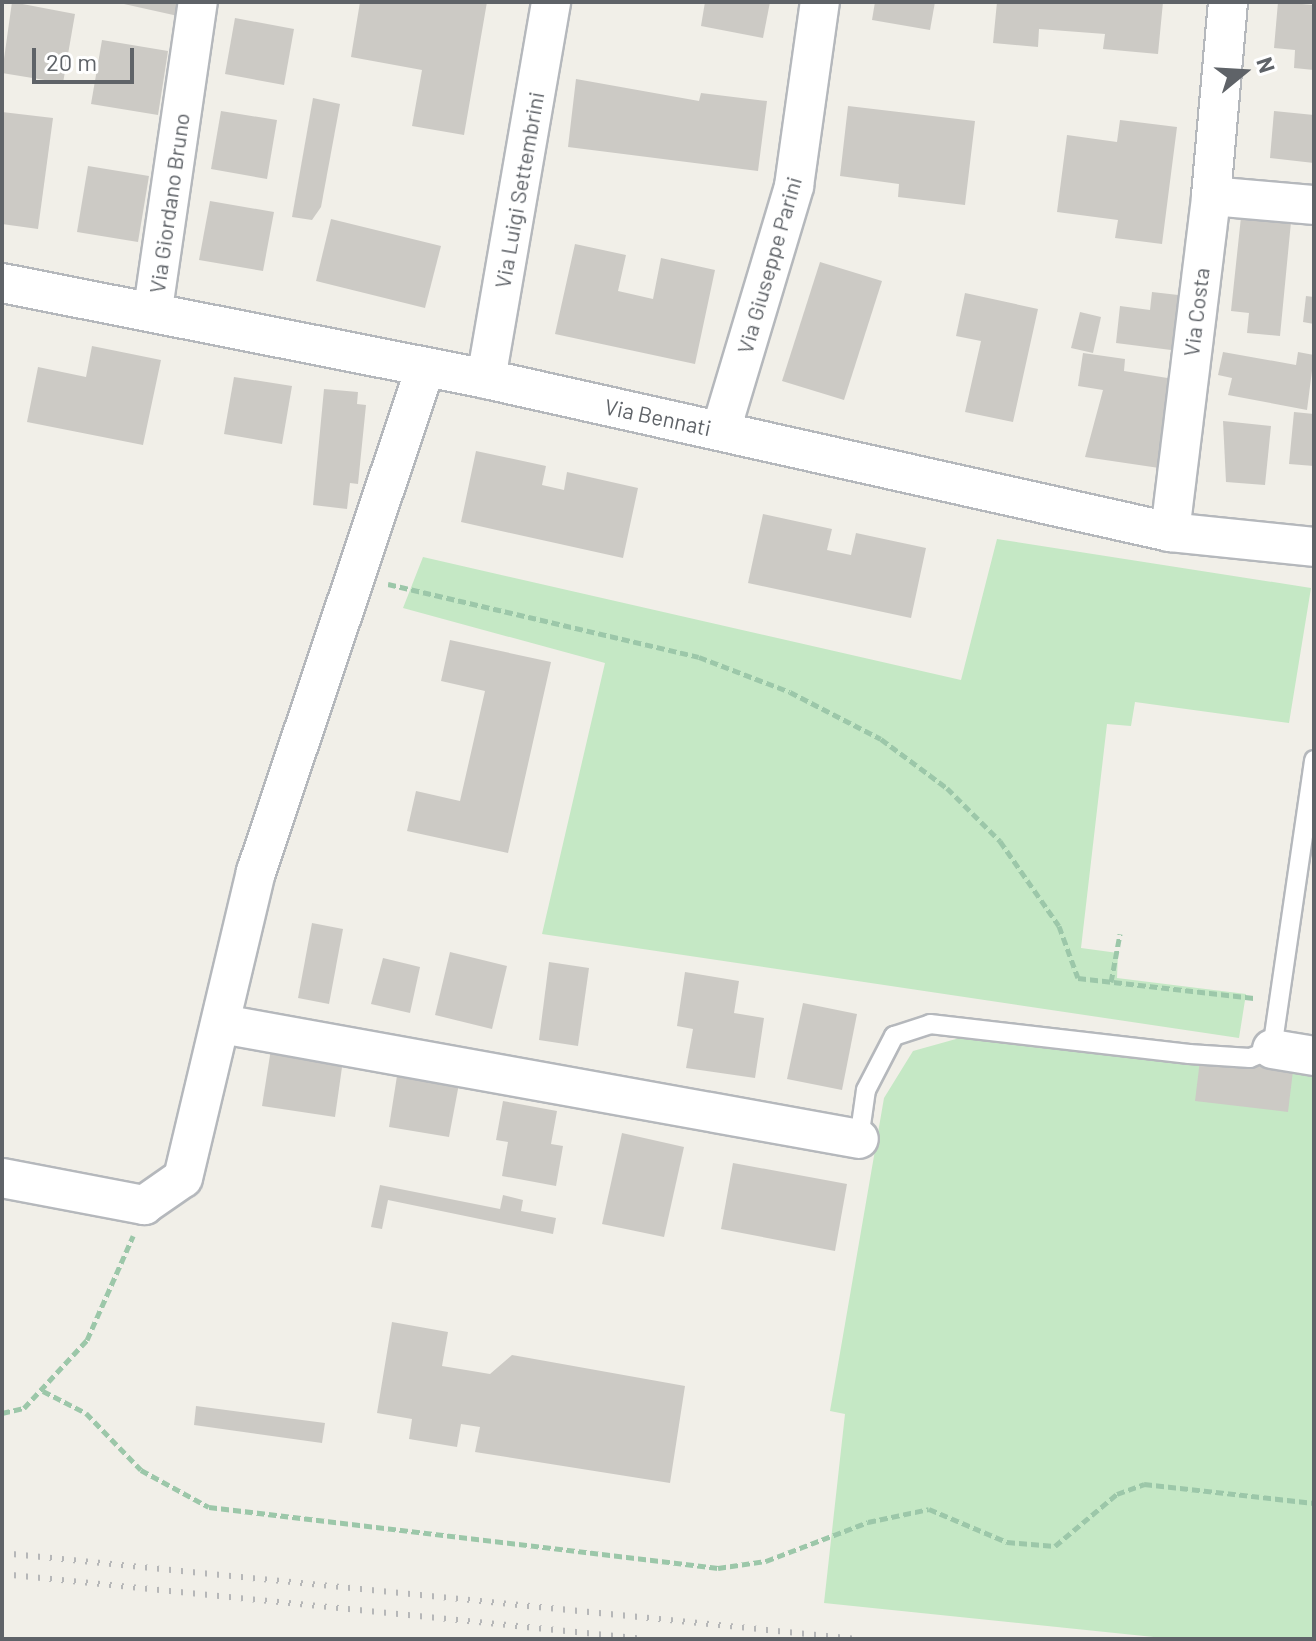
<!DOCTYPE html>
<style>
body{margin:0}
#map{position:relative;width:1316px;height:1641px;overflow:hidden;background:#f1efe8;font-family:Barlow,sans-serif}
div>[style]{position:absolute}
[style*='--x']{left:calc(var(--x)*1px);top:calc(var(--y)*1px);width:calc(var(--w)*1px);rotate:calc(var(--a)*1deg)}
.green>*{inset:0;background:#c5e8c5}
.building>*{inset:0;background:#cccac5}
.path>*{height:5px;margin-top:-2.5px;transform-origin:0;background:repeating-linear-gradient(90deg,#9cc7a9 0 8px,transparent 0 12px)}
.roads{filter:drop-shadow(2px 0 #b5b8bc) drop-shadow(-2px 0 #b5b8bc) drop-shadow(0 2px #b5b8bc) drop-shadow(0 -2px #b5b8bc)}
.service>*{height:18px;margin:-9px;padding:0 9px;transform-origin:9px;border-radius:9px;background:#fff}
.minor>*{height:38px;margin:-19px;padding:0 19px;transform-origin:19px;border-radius:19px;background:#fff}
.rail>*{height:6px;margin-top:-3px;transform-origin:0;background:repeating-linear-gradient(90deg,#b6b7b8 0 2px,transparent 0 12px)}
span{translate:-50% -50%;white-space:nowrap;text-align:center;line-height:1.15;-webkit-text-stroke:6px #fff;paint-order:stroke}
.street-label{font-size:22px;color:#5f6368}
.frame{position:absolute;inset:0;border:4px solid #5f6368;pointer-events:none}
.north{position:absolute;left:1204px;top:32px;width:80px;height:80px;-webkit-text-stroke:6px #fff;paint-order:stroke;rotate:72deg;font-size:22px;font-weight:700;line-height:32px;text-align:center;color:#5f6368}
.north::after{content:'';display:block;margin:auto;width:28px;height:36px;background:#5f6368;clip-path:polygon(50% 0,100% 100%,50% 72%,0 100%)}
.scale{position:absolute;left:32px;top:48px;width:102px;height:36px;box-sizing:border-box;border:4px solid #5f6368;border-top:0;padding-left:10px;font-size:24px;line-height:28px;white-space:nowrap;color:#5f6368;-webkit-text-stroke:6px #fff;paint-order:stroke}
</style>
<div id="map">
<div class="green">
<i style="clip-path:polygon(997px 539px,1311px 588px,1289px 723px,1135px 702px,1131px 726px,1107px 724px,1081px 948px,1118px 953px,1117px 978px,1246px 994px,1239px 1038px,542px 934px,605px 663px,403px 608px,423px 557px,961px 680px)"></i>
<i style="clip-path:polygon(974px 1034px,1314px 1075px,1314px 1639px,1173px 1639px,824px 1603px,845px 1414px,830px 1411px,884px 1098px,913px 1051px)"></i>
</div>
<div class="building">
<i style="clip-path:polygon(12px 2px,75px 14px,63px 83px,2px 73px)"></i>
<i style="clip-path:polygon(115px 2px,180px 2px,178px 16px)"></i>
<i style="clip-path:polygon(360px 2px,487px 2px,464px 135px,412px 126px,422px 70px,351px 57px)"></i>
<i style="clip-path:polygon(705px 2px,770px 2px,763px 38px,701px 26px)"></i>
<i style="clip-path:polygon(875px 2px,935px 2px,930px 30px,872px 20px)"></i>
<i style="clip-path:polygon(997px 2px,1163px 2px,1158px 54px,1103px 49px,1105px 34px,1039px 29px,1038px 47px,993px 43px)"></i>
<i style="clip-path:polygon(1278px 2px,1314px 5px,1314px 70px,1294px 68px,1295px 50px,1274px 48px)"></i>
<i style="clip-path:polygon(235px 18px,294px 29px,284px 85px,225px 74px)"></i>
<i style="clip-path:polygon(102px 40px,168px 51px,158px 115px,91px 104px)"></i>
<i style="clip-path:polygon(576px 79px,699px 101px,701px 93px,767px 101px,758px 171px,568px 147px)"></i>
<i style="clip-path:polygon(313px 98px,340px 104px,321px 207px,312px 220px,292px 217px)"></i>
<i style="clip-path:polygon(848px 106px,975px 121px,965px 205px,898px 197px,899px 184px,840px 176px)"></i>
<i style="clip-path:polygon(221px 111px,277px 120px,267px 179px,211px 169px)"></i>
<i style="clip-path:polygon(1274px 111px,1314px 115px,1314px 163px,1270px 158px)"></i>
<i style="clip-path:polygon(2px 112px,53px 118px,38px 229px,2px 224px)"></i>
<i style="clip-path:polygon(1120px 120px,1177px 127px,1162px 244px,1115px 238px,1118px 220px,1057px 212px,1067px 135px,1117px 142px)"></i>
<i style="clip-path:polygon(88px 166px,149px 176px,138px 242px,77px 232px)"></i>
<i style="clip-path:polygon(210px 201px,274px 212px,263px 271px,199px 260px)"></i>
<i style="clip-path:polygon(1241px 217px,1291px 222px,1280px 336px,1247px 333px,1249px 313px,1231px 311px)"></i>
<i style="clip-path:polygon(331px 219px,441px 246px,425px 308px,316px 281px)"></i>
<i style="clip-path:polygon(575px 244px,626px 255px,618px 291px,653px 299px,661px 258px,715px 270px,695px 364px,555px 334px)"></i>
<i style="clip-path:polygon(820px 262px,882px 281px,844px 400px,782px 381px)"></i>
<i style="clip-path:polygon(1152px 292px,1187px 296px,1179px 351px,1116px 343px,1120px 306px,1150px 310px)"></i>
<i style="clip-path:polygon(965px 293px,1038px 309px,1013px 422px,965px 412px,981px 341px,956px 336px)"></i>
<i style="clip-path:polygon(1306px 296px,1314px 297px,1314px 324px,1303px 322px)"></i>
<i style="clip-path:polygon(1080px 312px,1101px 317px,1093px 353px,1071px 348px)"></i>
<i style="clip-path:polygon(92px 346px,161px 360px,143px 445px,27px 422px,38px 367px,86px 377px)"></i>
<i style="clip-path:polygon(1223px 352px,1296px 365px,1298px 352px,1314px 355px,1307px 410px,1228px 395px,1232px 378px,1218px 375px)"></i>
<i style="clip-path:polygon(1083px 353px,1125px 359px,1124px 371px,1180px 380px,1166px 469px,1085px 457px,1103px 390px,1078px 386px)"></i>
<i style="clip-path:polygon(234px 377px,292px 386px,282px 444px,224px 434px)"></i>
<i style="clip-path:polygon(324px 389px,358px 392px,357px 404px,366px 405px,358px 484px,350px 483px,347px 509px,313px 505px)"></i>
<i style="clip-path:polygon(1294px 412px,1314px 414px,1314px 466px,1289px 464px)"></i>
<i style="clip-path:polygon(1223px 421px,1271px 426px,1265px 485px,1226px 482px)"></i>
<i style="clip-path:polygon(476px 451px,546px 466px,542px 485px,564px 490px,567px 472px,638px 488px,623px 558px,461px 522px)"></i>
<i style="clip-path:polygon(763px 514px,832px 529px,827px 550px,851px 555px,856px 533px,926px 548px,911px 618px,748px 583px)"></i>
<i style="clip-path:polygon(450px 640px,551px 662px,508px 853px,407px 831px,416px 791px,460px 801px,485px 691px,441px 681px)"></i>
<i style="clip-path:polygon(312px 923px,343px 929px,329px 1004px,298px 998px)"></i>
<i style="clip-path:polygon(450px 952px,507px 966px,492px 1029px,435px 1015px)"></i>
<i style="clip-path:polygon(383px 958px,420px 967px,410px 1013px,371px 1004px)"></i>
<i style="clip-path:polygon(549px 962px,589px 968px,578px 1046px,539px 1040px)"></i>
<i style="clip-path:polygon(685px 972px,739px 981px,734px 1013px,764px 1018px,755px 1078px,686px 1068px,693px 1029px,677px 1026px)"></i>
<i style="clip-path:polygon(803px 1003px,857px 1014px,842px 1090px,787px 1079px)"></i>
<i style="clip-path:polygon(271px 1049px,343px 1060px,335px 1117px,262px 1106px)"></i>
<i style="clip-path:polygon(1200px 1060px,1293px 1071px,1288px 1112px,1195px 1101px)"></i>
<i style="clip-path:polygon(399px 1063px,461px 1073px,449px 1137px,389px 1127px)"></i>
<i style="clip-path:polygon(503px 1101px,557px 1111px,551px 1144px,563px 1146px,556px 1186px,502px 1176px,508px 1142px,496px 1140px)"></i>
<i style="clip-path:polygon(622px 1133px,684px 1147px,664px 1237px,602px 1224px)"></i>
<i style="clip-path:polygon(733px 1163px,847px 1184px,835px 1251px,721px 1229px)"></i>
<i style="clip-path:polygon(380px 1185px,500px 1209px,503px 1195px,523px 1200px,521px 1211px,556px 1218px,553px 1234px,388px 1200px,382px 1229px,371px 1227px)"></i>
<i style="clip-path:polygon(392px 1322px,448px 1332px,442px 1366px,490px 1374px,512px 1355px,685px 1386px,670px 1483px,475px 1452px,480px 1427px,461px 1424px,457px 1447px,409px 1439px,412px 1419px,377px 1413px)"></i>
<i style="clip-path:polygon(196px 1406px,325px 1423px,322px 1443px,194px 1425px)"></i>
</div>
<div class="path">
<i style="--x:388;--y:584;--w:319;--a:13.2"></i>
<i style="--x:699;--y:657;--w:97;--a:21"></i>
<i style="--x:790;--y:692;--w:102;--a:27.3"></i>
<i style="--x:881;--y:739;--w:82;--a:36.6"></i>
<i style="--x:947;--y:788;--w:75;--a:45"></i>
<i style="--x:1000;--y:841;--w:103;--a:55.2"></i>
<i style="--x:1059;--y:926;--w:55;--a:69.9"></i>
<i style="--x:1078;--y:978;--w:177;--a:6.5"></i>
<i style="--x:1111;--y:982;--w:49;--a:-79.4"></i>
<i style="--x:43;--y:1391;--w:48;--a:27.1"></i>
<i style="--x:86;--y:1413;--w:79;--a:46"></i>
<i style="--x:141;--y:1470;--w:77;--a:28.6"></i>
<i style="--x:209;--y:1507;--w:513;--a:6.83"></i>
<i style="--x:718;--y:1568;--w:49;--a:-8.3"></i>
<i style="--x:766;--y:1561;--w:109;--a:-20.9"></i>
<i style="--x:868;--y:1522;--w:62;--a:-12"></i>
<i style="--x:929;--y:1509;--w:85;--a:22.9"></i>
<i style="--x:1007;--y:1542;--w:48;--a:4.8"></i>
<i style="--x:1055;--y:1546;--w:81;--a:-40"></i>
<i style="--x:1117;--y:1494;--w:29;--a:-20"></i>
<i style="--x:1144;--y:1484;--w:171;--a:6.4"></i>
<i style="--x:2;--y:1413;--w:23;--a:-13"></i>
<i style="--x:24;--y:1408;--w:93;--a:-47.2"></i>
<i style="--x:87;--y:1340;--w:114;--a:-66.1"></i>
</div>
<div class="roads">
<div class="service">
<i style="--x:859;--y:1139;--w:49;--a:-81.9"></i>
<i style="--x:866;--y:1090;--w:61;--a:-62.6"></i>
<i style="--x:894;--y:1036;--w:38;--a:-18"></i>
<i style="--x:930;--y:1024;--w:261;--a:6.6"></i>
<i style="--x:1189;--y:1054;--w:61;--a:3.8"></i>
<i style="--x:1250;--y:1058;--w:24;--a:-22"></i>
<i style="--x:1272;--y:1049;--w:292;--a:-81.7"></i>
</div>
<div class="minor">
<i style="--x:1211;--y:196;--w:195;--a:-85"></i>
<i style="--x:2;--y:283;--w:493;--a:11.2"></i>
<i style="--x:486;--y:379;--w:701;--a:12.61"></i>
<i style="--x:1170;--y:532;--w:145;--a:5.9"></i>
<i style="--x:153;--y:309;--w:310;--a:-81.7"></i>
<i style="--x:486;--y:379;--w:383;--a:-80.2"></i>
<i style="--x:721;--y:430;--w:255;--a:-73.3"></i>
<i style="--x:794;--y:186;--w:186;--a:-82"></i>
<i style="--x:1170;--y:532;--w:338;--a:-83"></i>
<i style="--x:1211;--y:196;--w:103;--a:5"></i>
<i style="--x:222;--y:1024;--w:647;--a:10.23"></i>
<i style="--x:1272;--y:1049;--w:43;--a:9.5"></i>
<i style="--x:2;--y:1178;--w:145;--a:10.8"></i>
<i style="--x:144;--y:1205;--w:47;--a:-34.7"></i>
<i style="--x:183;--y:1178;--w:315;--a:-76.6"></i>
<i style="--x:256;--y:872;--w:531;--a:-71.43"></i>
</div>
</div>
<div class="rail">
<i style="--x:2;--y:1553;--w:859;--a:5.74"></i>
<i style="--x:2;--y:1574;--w:646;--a:5.77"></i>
</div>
<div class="street-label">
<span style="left:519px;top:190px;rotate:-80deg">Via Luigi Settembrini</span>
<span style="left:169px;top:203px;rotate:-82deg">Via Giordano Bruno</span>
<span style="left:769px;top:265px;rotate:-74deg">Via Giuseppe Parini</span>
<span style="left:1196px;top:312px;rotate:-83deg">Via Costa</span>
<span style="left:658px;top:417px;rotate:12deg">Via Bennati</span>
</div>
<div class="frame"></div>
<div class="north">N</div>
<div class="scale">20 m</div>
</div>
